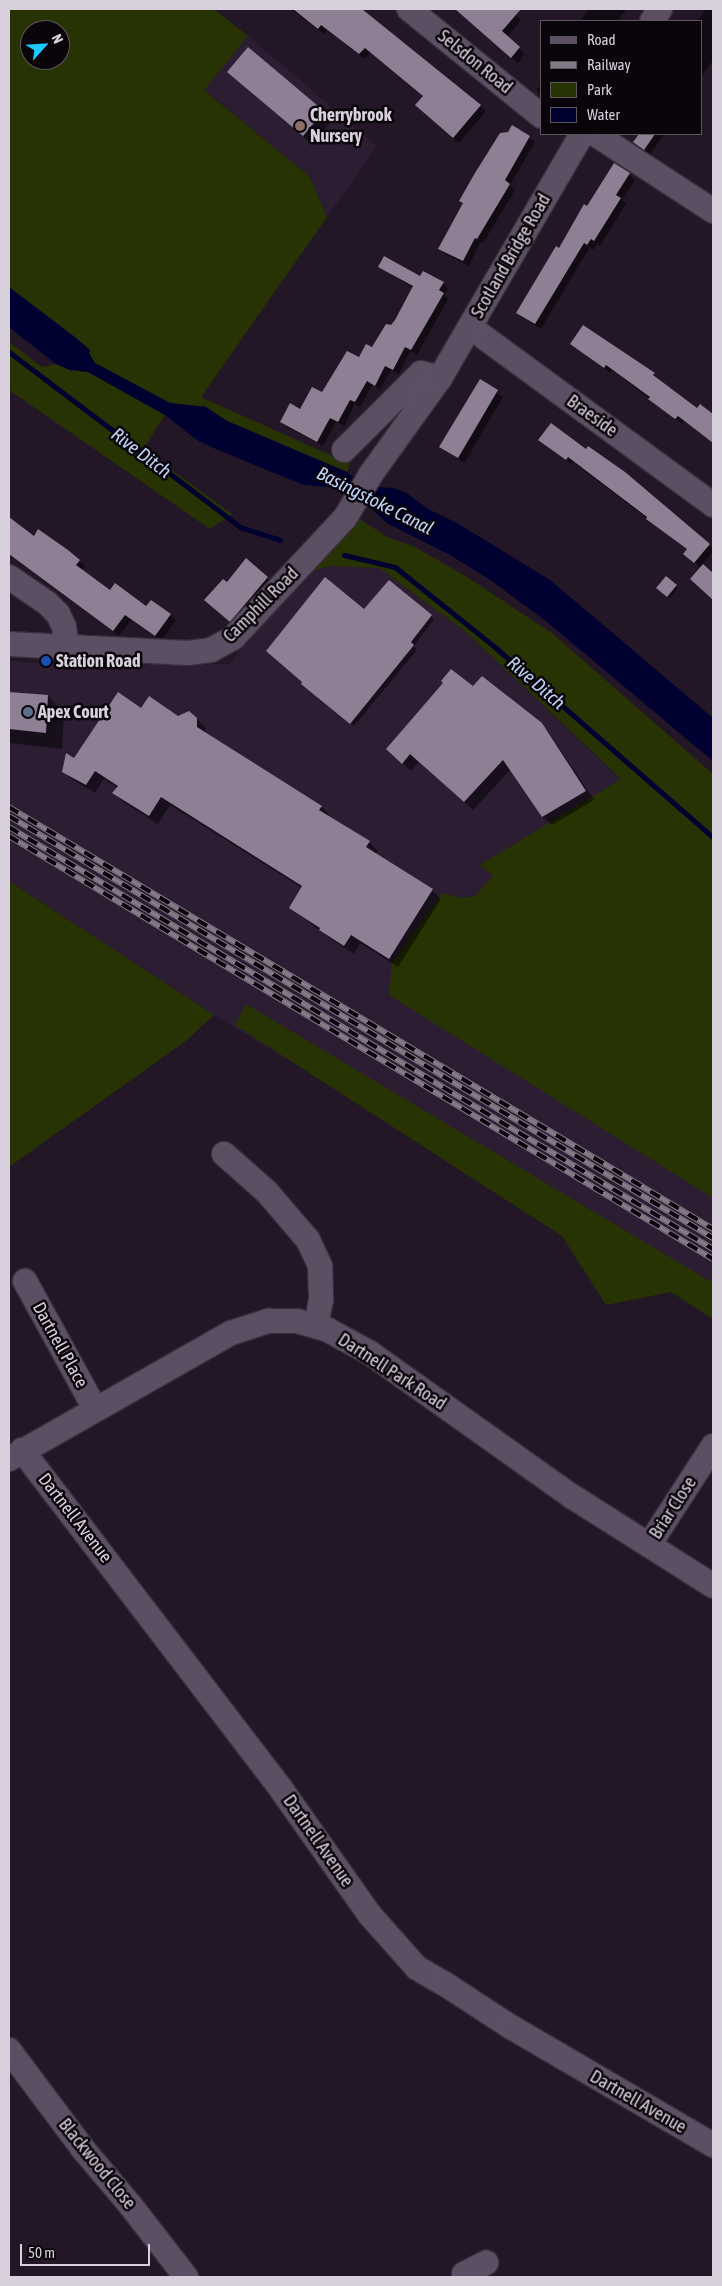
<!DOCTYPE html>
<style>
body{margin:0}
#map{position:relative;width:722px;height:2286px;overflow:hidden;background:#221627;font-family:"Asap Condensed",sans-serif}
div>[style]{position:absolute}
[style*='--x']{left:calc(var(--x)*1px);top:calc(var(--y)*1px);width:calc(var(--w)*1px);rotate:calc(var(--a)*1deg)}
.built>*{inset:0;background:#2c1d33}
.green>*{inset:0;background:#283303}
.water>*{inset:0;background:#000031}
.shadow>*{inset:0;background:#0007}
.stream>*{height:5px;margin:-2.5px;padding:0 2.5px;transform-origin:2.5px;border-radius:2.5px;background:#000031}
.building>*{inset:0;background:#8e7f95}
.roads{filter:drop-shadow(1px 0 #39303d) drop-shadow(-1px 0 #39303d) drop-shadow(0 1px #39303d) drop-shadow(0 -1px #39303d)}
.minor>*{height:24px;margin:-12px;padding:0 12px;transform-origin:12px;border-radius:12px;background:#5d4f63}
.rail>*{height:5.5px;margin-top:-2.75px;transform-origin:0;background:repeating-linear-gradient(90deg,#09050b 0 11px,#837987 0 22px);box-sizing:border-box;border-block:1px solid #837987}
.dots>*{width:14px;height:14px;translate:-50% -50%;box-sizing:border-box;border:2px solid #09050b;border-radius:50%}
span{translate:-50% -50%;white-space:nowrap;text-align:center;line-height:1.15;-webkit-text-stroke:5px #09050b;paint-order:stroke}
.street-label{font-size:18px;color:#d8d0dc}
.poi-label{font-size:18px;color:#d8d0dc;font-weight:700}
.left{translate:0 -50%;text-align:left}
.water-label{font-size:19px;color:#bdd3f6;font-style:italic}
.frame{position:absolute;inset:0;border:10px solid #d8d0dc;pointer-events:none}
.legend{position:absolute;left:540px;top:20px;width:162px;height:115px;box-sizing:border-box;background:#09050b;border:1px solid #5c565f;margin:0;padding:6px 9px;list-style:none;font-size:15px;color:#d8d0dc}
.legend li{display:flex;align-items:center;gap:10px;height:25px}
.legend b{width:25px;border:1px solid #5c565f}
.north{position:absolute;left:20px;top:20px;width:50px;height:50px;box-sizing:border-box;background:#09050b;border:1px solid #5c565f;border-radius:50%;rotate:64deg;font-size:14px;font-weight:700;line-height:20px;text-align:center;color:#d8d0dc}
.north::after{content:'';display:block;margin:auto;width:18px;height:22px;background:#1dc9fc;clip-path:polygon(50% 0,100% 100%,50% 72%,0 100%)}
.scale{position:absolute;left:20px;top:2244px;width:130px;height:22px;box-sizing:border-box;border:2px solid #d8d0dc;border-top:0;padding-left:6px;font-size:15px;line-height:18px;white-space:nowrap;color:#d8d0dc;-webkit-text-stroke:4px #09050b;paint-order:stroke}
</style>
<div id="map">
<div class="built">
<i style="clip-path:polygon(248px 36px,377px 146px,327px 217px,309px 176px,204px 89px)"></i>
<i style="clip-path:polygon(329px 566px,379px 568px,466px 632px,621px 780px,480px 865px,493px 876px,475px 896px,461px 898px,442px 893px,392px 963px,713px 1184px,713px 1316px,214px 1015px,9px 881px,9px 661px,66px 665px,229px 664px,304px 574px)"></i>
</div>
<div class="green">
<i style="clip-path:polygon(evenodd,9px 9px,214px 9px,248px 36px,204px 90px,309px 176px,327px 217px,201px 397px,350px 464px,347px 472px,227px 421px,206px 407px,170px 403px,95px 363px,89px 353px,90px 350px,76px 338px,9px 287px,9px 9px,30px 30px,60px 30px,60px 60px,30px 60px,30px 30px)"></i>
<i style="clip-path:polygon(9px 342px,42px 367px,56px 364px,70px 370px,88px 372px,165px 415px,143px 449px,232px 514px,210px 529px,9px 390px)"></i>
<i style="clip-path:polygon(354px 515px,387px 537px,413px 546px,464px 575px,553px 634px,713px 774px,713px 1198px,389px 995px,392px 963px,442px 893px,461px 898px,475px 896px,493px 876px,480px 865px,621px 779px,466px 632px,379px 568px,329px 566px,304px 574px)"></i>
<i style="clip-path:polygon(9px 881px,214px 1015px,186px 1041px,9px 1167px)"></i>
<i style="clip-path:polygon(246px 1004px,713px 1283px,713px 1319px,671px 1292px,606px 1305px,562px 1236px,235px 1025px)"></i>
</div>
<div class="water">
<i style="clip-path:polygon(9px 287px,76px 338px,90px 350px,89px 353px,95px 363px,170px 403px,206px 407px,227px 421px,347px 472px,364px 486px,393px 488px,405px 492px,428px 509px,457px 523px,550px 580px,713px 718px,713px 761px,547px 622px,489px 579px,450px 555px,387px 523px,359px 497px,338px 488px,304px 485px,218px 450px,197px 440px,165px 415px,88px 372px,70px 370px,56px 364px,9px 327px)"></i>
</div>
<div class="shadow">
<i style="clip-path:polygon(290px 9px,360px 9px,486px 111px,459px 143px,422px 111px,424px 96px,371px 52px,365px 59px,327px 30px,324px 34px)"></i>
<i style="clip-path:polygon(455px 9px,509px 9px,521px 20px,507px 37px,525px 54px,518px 63px)"></i>
<i style="clip-path:polygon(589px 9px,627px 9px,617px 21px,580px 21px)"></i>
<i style="clip-path:polygon(706px 9px,713px 9px,713px 60px,701px 77px,701px 21px,697px 21px)"></i>
<i style="clip-path:polygon(238px 81px,323px 112px,332px 121px,312px 144px)"></i>
<i style="clip-path:polygon(541px 84px,541px 94px,537px 90px)"></i>
<i style="clip-path:polygon(513px 127px,535px 142px,510px 185px,515px 190px,483px 243px,480px 242px,469px 266px,445px 254px,440px 249px,464px 204px,460px 201px)"></i>
<i style="clip-path:polygon(640px 134px,664px 134px,650px 155px,635px 142px)"></i>
<i style="clip-path:polygon(629px 174px,635px 180px,622px 200px,626px 204px,600px 246px,597px 244px,593px 250px,590px 247px,541px 329px,523px 318px,517px 313px,588px 208px)"></i>
<i style="clip-path:polygon(380px 267px,443px 283px,448px 289px,444px 295px,448px 299px,417px 355px,410px 351px,399px 374px,391px 370px,380px 390px,372px 385px,360px 407px,355px 404px,344px 426px,336px 422px,323px 446px,287px 427px,281px 422px,301px 411px,322px 394px,372px 349px,392px 326px,413px 288px)"></i>
<i style="clip-path:polygon(571px 344px,654px 374px,659px 381px,698px 410px,700px 406px,713px 416px,713px 443px,684px 421px,682px 424px,612px 370px,610px 373px)"></i>
<i style="clip-path:polygon(480px 381px,503px 397px,464px 463px,441px 447px)"></i>
<i style="clip-path:polygon(545px 445px,586px 451px,624px 473px,710px 545px,713px 552px,702px 565px,713px 574px,713px 599px,697px 585px,701px 568px,690px 559px,688px 550px,573px 462px,571px 464px)"></i>
<i style="clip-path:polygon(9px 520px,34px 538px,79px 561px,85px 566px,81px 571px,110px 592px,146px 608px,170px 615px,176px 620px,161px 641px,131px 620px,119px 636px,15px 557px,18px 553px,9px 546px)"></i>
<i style="clip-path:polygon(246px 560px,273px 583px,236px 626px,212px 606px)"></i>
<i style="clip-path:polygon(666px 578px,678px 588px,670px 598px,660px 590px)"></i>
<i style="clip-path:polygon(364px 611px,431px 616px,434px 619px,414px 646px,417px 650px,354px 726px,304px 685px,304px 682px)"></i>
<i style="clip-path:polygon(444px 683px,473px 688px,541px 724px,550px 734px,594px 800px,552px 825px,543px 817px,511px 769px,473px 810px,419px 762px,411px 771px,388px 749px)"></i>
<i style="clip-path:polygon(9px 693px,48px 696px,64px 713px,62px 749px,9px 743px)"></i>
<i style="clip-path:polygon(142px 709px,178px 718px,197px 719px,206px 728px,205px 734px,322px 807px,330px 816px,329px 818px,369px 842px,378px 851px,375px 855px,432px 890px,441px 899px,398px 967px,360px 943px,354px 954px,329px 938px,290px 907px,302px 888px,170px 805px,158px 824px,123px 802px,114px 793px,118px 788px,104px 779px,95px 793px,73px 780px,64px 771px,75px 760px)"></i>
</div>
<div class="stream">
<i style="--x:9;--y:352;--w:290;--a:37.1"></i>
<i style="--x:240;--y:527;--w:42;--a:18"></i>
<i style="--x:344;--y:555;--w:52;--a:13.2"></i>
<i style="--x:395;--y:567;--w:129;--a:38.7"></i>
<i style="--x:496;--y:648;--w:288;--a:41.1"></i>
</div>
<div class="building">
<i style="clip-path:polygon(293px 9px,362px 9px,481px 105px,453px 138px,415px 105px,423px 96px,365px 48px,359px 54px,321px 25px,318px 29px)"></i>
<i style="clip-path:polygon(455px 9px,521px 9px,502px 31px,520px 47px,511px 58px)"></i>
<i style="clip-path:polygon(248px 47px,324px 111px,303px 136px,227px 72px)"></i>
<i style="clip-path:polygon(512px 125px,530px 136px,505px 180px,510px 184px,477px 239px,475px 238px,463px 261px,438px 249px,463px 203px,459px 201px,475px 173px,500px 133px,508px 132px)"></i>
<i style="clip-path:polygon(639px 134px,655px 134px,644px 150px,633px 142px)"></i>
<i style="clip-path:polygon(614px 163px,630px 173px,616px 195px,621px 198px,594px 241px,591px 239px,587px 245px,584px 243px,535px 324px,516px 313px,556px 246px,559px 248px,584px 204px,587px 206px)"></i>
<i style="clip-path:polygon(384px 256px,420px 276px,423px 271px,444px 282px,439px 290px,444px 293px,411px 350px,405px 347px,393px 370px,385px 366px,375px 386px,367px 381px,355px 402px,350px 400px,338px 422px,330px 418px,317px 442px,280px 422px,290px 403px,300px 409px,312px 387px,322px 392px,347px 351px,359px 357px,366px 344px,372px 347px,386px 324px,391px 325px,395px 320px,413px 286px,378px 267px)"></i>
<i style="clip-path:polygon(583px 325px,655px 373px,653px 375px,697px 408px,700px 404px,713px 414px,713px 443px,678px 416px,675px 419px,648px 399px,650px 397px,606px 365px,604px 368px,570px 344px)"></i>
<i style="clip-path:polygon(480px 379px,498px 390px,458px 458px,439px 447px)"></i>
<i style="clip-path:polygon(551px 423px,586px 449px,588px 446px,625px 472px,710px 544px,694px 563px,683px 554px,687px 549px,646px 519px,647px 517px,568px 457px,566px 460px,538px 440px)"></i>
<i style="clip-path:polygon(9px 517px,34px 536px,38px 529px,68px 550px,80px 560px,76px 565px,110px 590px,115px 583px,146px 606px,151px 600px,171px 614px,155px 636px,125px 615px,113px 631px,9px 554px)"></i>
<i style="clip-path:polygon(246px 558px,268px 577px,230px 622px,204px 600px,223px 579px,227px 582px)"></i>
<i style="clip-path:polygon(703px 564px,713px 573px,713px 600px,690px 579px)"></i>
<i style="clip-path:polygon(666px 576px,677px 585px,667px 597px,656px 588px)"></i>
<i style="clip-path:polygon(325px 577px,364px 609px,389px 580px,432px 615px,411px 642px,414px 645px,350px 724px,301px 684px,302px 682px,266px 651px)"></i>
<i style="clip-path:polygon(451px 669px,473px 686px,482px 676px,542px 723px,586px 791px,542px 817px,503px 760px,464px 802px,410px 754px,402px 764px,386px 749px,443px 683px,441px 681px)"></i>
<i style="clip-path:polygon(9px 692px,48px 695px,46px 733px,9px 729px)"></i>
<i style="clip-path:polygon(118px 692px,141px 708px,149px 696px,178px 716px,189px 711px,197px 718px,197px 727px,322px 806px,319px 810px,370px 841px,366px 847px,433px 889px,389px 959px,351px 935px,344px 946px,319px 930px,320px 928px,289px 908px,302px 886px,161px 797px,149px 816px,112px 793px,118px 786px,95px 771px,86px 785px,62px 772px,66px 753px,74px 758px)"></i>
</div>
<div class="roads">
<div class="minor">
<i style="--x:409;--y:9;--w:170;--a:39"></i>
<i style="--x:652;--y:21;--w:14;--a:-56"></i>
<i style="--x:595;--y:134;--w:141;--a:33.1"></i>
<i style="--x:470;--y:327;--w:301;--a:36.2"></i>
<i style="--x:344;--y:450;--w:109;--a:-45"></i>
<i style="--x:421;--y:373;--w:20;--a:15"></i>
<i style="--x:9;--y:577;--w:46;--a:34.4"></i>
<i style="--x:47;--y:603;--w:16;--a:45"></i>
<i style="--x:58;--y:614;--w:14;--a:65"></i>
<i style="--x:64;--y:627;--w:20;--a:81"></i>
<i style="--x:9;--y:644;--w:179;--a:2.9"></i>
<i style="--x:188;--y:653;--w:23;--a:-7"></i>
<i style="--x:211;--y:650;--w:25;--a:-29"></i>
<i style="--x:233;--y:638;--w:164;--a:-47"></i>
<i style="--x:345;--y:518;--w:51;--a:-59.4"></i>
<i style="--x:371;--y:474;--w:118;--a:-54.3"></i>
<i style="--x:440;--y:378;--w:282;--a:-59.8"></i>
<i style="--x:224;--y:1154;--w:57;--a:41.5"></i>
<i style="--x:267;--y:1192;--w:63;--a:49.5"></i>
<i style="--x:308;--y:1240;--w:29;--a:65"></i>
<i style="--x:320;--y:1266;--w:34;--a:88"></i>
<i style="--x:321;--y:1300;--w:26;--a:101"></i>
<i style="--x:25;--y:1281;--w:146;--a:61.3"></i>
<i style="--x:22;--y:1450;--w:427;--a:52.6"></i>
<i style="--x:281;--y:1789;--w:154;--a:54.8"></i>
<i style="--x:370;--y:1915;--w:71;--a:48.4"></i>
<i style="--x:417;--y:1968;--w:32;--a:30"></i>
<i style="--x:445;--y:1984;--w:79;--a:33.1"></i>
<i style="--x:511;--y:2027;--w:234;--a:30.3"></i>
<i style="--x:9;--y:1459;--w:255;--a:-29.6"></i>
<i style="--x:231;--y:1333;--w:40;--a:-18"></i>
<i style="--x:269;--y:1321;--w:28;--a:0"></i>
<i style="--x:297;--y:1321;--w:32;--a:16"></i>
<i style="--x:328;--y:1330;--w:48;--a:28.7"></i>
<i style="--x:370;--y:1353;--w:249;--a:35.4"></i>
<i style="--x:573;--y:1497;--w:166;--a:32.4"></i>
<i style="--x:649;--y:1545;--w:118;--a:-57.1"></i>
<i style="--x:9;--y:2050;--w:124;--a:53.2"></i>
<i style="--x:83;--y:2149;--w:75;--a:49.9"></i>
<i style="--x:131;--y:2206;--w:90;--a:52.2"></i>
<i style="--x:465;--y:2277;--w:3;--a:-108"></i>
<i style="--x:464;--y:2274;--w:25;--a:-27"></i>
</div>
</div>
<div class="rail">
<i style="--x:9;--y:807;--w:821;--a:30.94"></i>
<i style="--x:9;--y:816;--w:821;--a:30.94"></i>
<i style="--x:9;--y:827;--w:821;--a:30.94"></i>
<i style="--x:9;--y:836;--w:821;--a:31"></i>
</div>
<div class="dots">
<i style="left:300px;top:126px;background:#8d6e63"></i>
<i style="left:46px;top:661px;background:#1a4fb4"></i>
<i style="left:28px;top:712px;background:#5c6f8a"></i>
</div>
<div class="street-label">
<span style="left:475px;top:62px;rotate:39deg">Selsdon Road</span>
<span style="left:511px;top:256px;rotate:-60deg">Scotland Bridge Road</span>
<span style="left:592px;top:416px;rotate:36deg">Braeside</span>
<span style="left:261px;top:605px;rotate:-45deg">Camphill Road</span>
<span style="left:60px;top:1345px;rotate:61deg">Dartnell Place</span>
<span style="left:392px;top:1372px;rotate:33deg">Dartnell Park Road</span>
<span style="left:673px;top:1508px;rotate:-57deg">Briar Close</span>
<span style="left:75px;top:1518px;rotate:52deg">Dartnell Avenue</span>
<span style="left:318px;top:1841px;rotate:55deg">Dartnell Avenue</span>
<span style="left:638px;top:2102px;rotate:30deg">Dartnell Avenue</span>
<span style="left:97px;top:2164px;rotate:51deg">Blackwood Close</span>
</div>
<div class="poi-label">
<span class="left" style="left:310px;top:126px">Cherrybrook<br>Nursery</span>
<span class="left" style="left:56px;top:661px">Station Road</span>
<span class="left" style="left:38px;top:712px">Apex Court</span>
</div>
<div class="water-label">
<span style="left:141px;top:453px;rotate:37deg">Rive Ditch</span>
<span style="left:375px;top:501px;rotate:27deg">Basingstoke Canal</span>
<span style="left:536px;top:683px;rotate:41deg">Rive Ditch</span>
</div>
<div class="frame"></div>
<ul class="legend">
<li><b style="height:6px;background:#5d4f63"></b>Road</li>
<li><b style="height:6px;background:#837987"></b>Railway</li>
<li><b style="height:14px;background:#283303"></b>Park</li>
<li><b style="height:14px;background:#000031"></b>Water</li>
</ul>
<div class="north">N</div>
<div class="scale">50 m</div>
</div>
